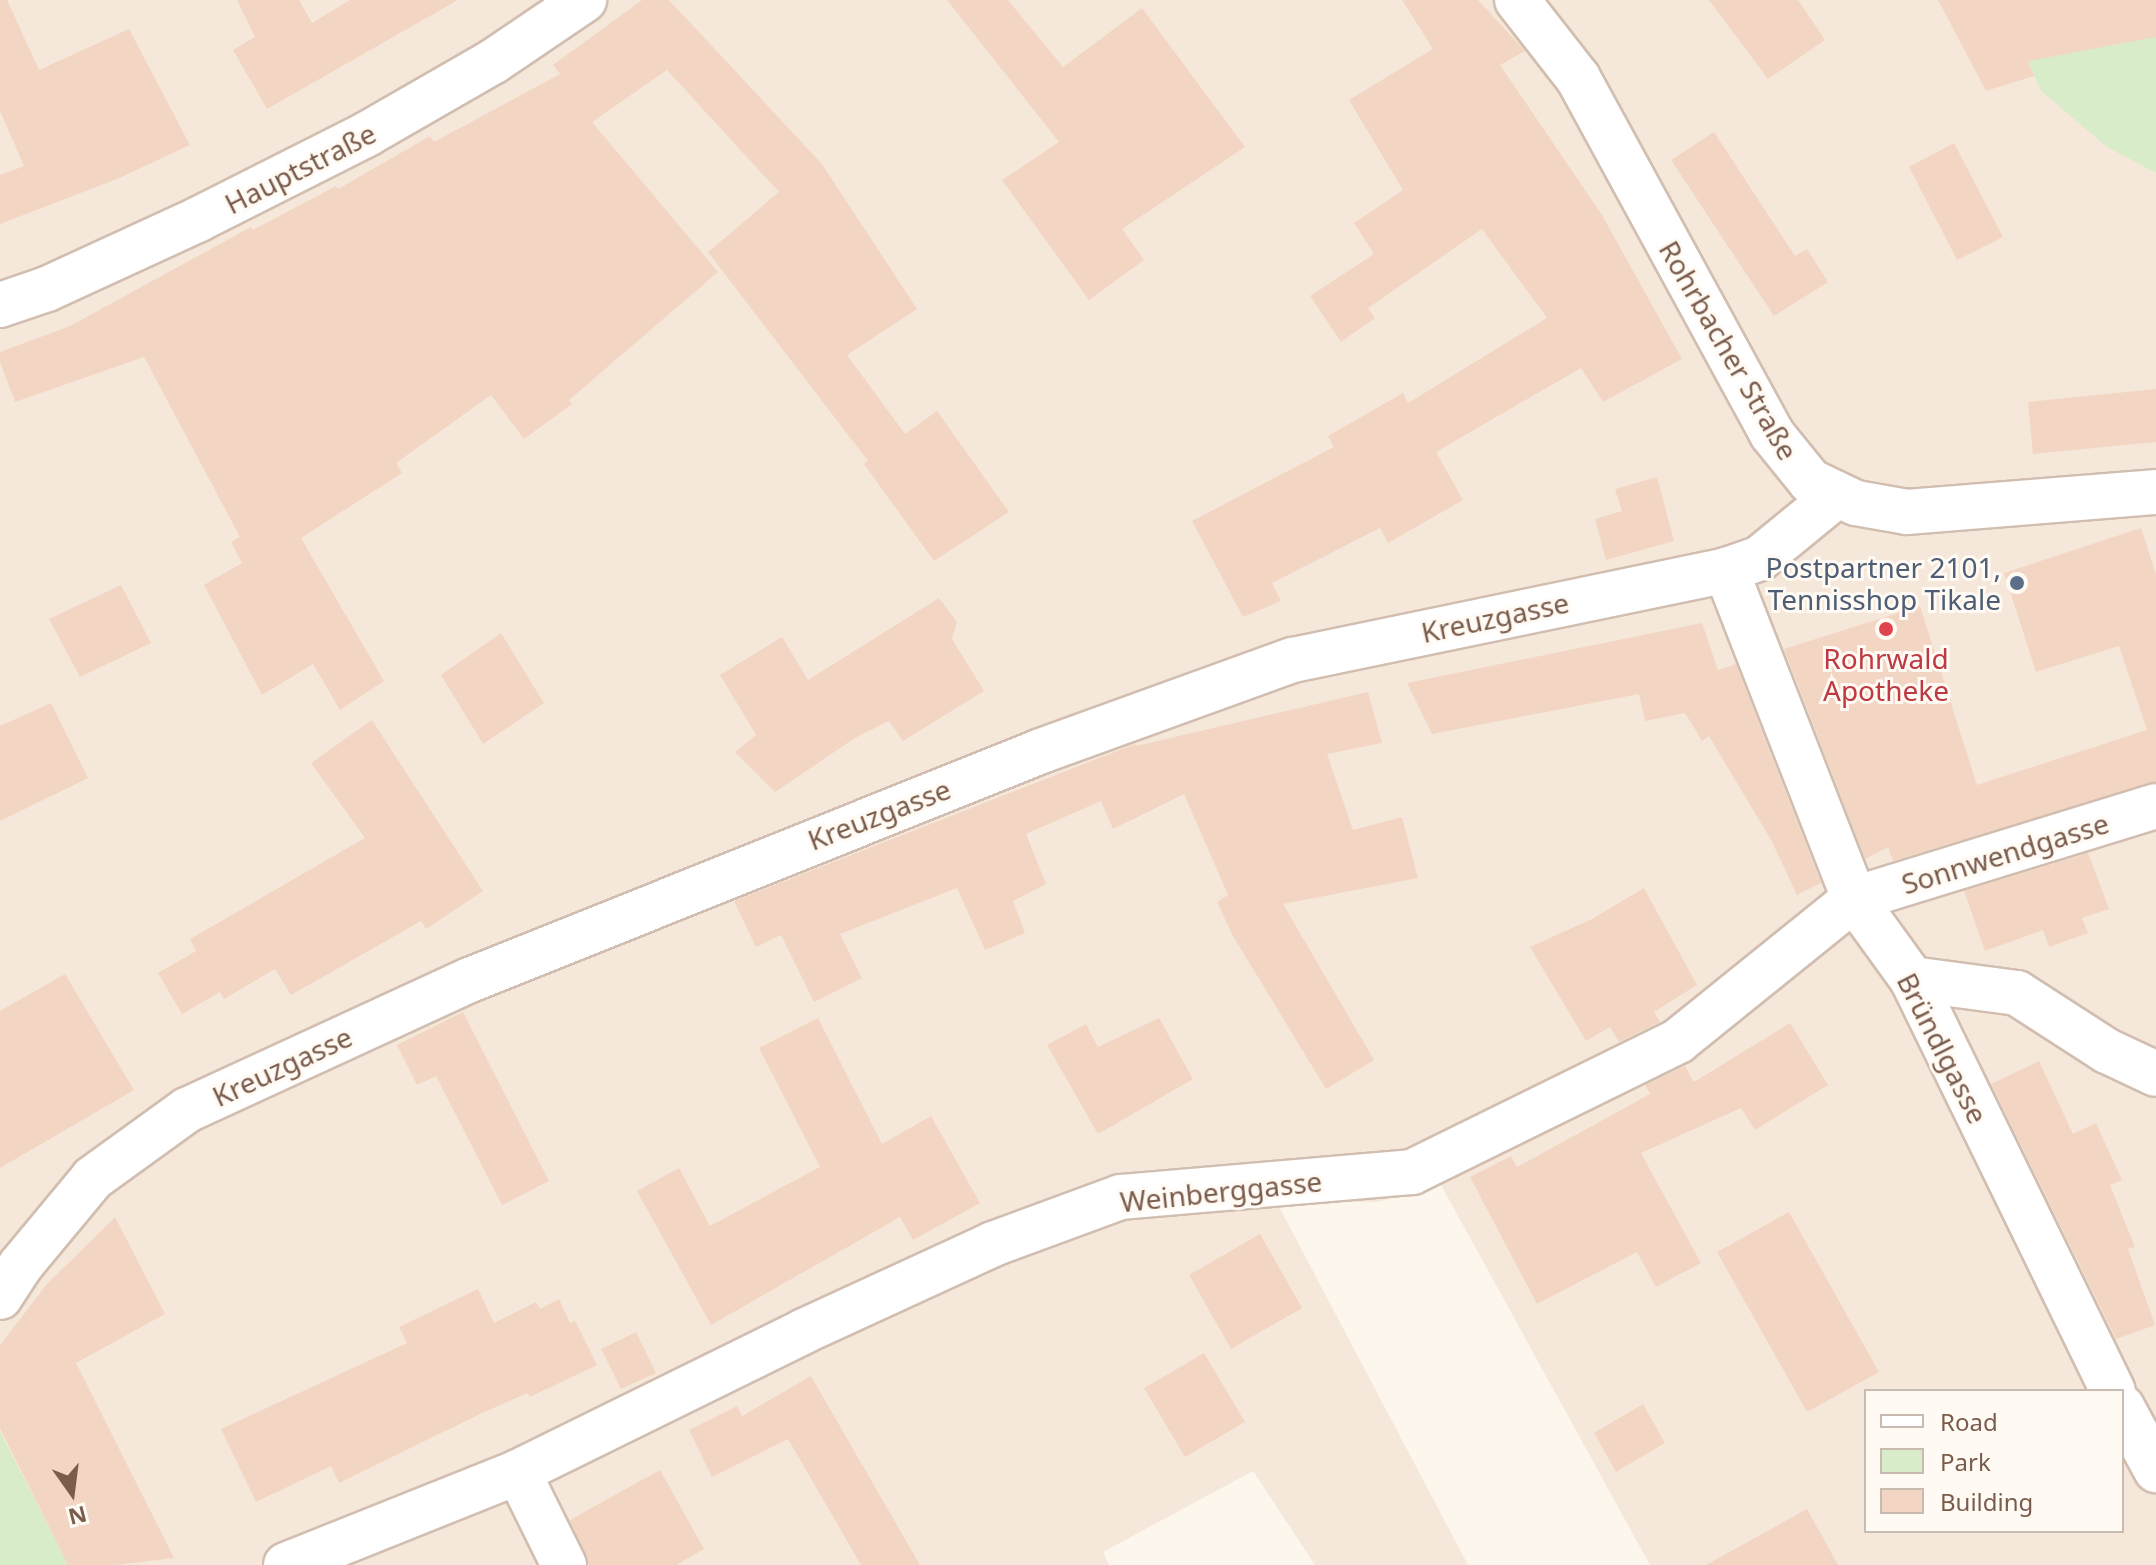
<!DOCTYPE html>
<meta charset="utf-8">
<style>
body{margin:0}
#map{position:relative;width:2156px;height:1565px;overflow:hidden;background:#fdf6ec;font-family:"Noto Sans",sans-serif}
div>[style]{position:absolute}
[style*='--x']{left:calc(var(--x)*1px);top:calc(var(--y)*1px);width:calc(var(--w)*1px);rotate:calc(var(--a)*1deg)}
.residential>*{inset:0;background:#f5e8da}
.green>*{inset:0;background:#d8ecc9}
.building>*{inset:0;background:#f3d5c3}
.roads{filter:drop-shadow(2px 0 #d1beb0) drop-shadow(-2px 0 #d1beb0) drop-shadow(0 2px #d1beb0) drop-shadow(0 -2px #d1beb0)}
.street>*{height:44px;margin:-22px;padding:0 22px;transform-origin:22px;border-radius:22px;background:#fff}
.secondary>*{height:44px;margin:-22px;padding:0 22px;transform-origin:22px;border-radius:22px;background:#fff}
.dots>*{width:22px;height:22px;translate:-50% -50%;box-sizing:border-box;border:4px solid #fffaf3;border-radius:50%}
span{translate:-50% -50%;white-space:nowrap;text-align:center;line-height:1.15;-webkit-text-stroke:6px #fffaf3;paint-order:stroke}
.street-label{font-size:28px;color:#7a5c4d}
.service-label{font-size:28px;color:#4e5e75}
.right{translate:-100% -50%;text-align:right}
.health-label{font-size:28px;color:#be3a42}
.legend{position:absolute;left:1864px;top:1389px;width:260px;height:144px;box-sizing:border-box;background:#fffaf3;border:2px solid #cabbb1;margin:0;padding:10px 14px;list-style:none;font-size:24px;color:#7a5c4d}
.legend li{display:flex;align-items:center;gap:16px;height:40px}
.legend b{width:40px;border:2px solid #cabbb1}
.north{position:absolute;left:32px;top:1453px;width:80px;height:80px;-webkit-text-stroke:6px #fffaf3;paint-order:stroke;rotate:166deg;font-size:22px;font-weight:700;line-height:32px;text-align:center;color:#7a5c4d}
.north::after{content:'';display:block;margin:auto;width:28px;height:36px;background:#7a5c4d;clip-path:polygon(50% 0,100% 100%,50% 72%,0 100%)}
</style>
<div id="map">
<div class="residential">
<i style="clip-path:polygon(evenodd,0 0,2156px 0,2156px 1565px,1650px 1565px,1441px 1185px,1377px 1202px,1276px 1201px,1468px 1565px,1315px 1565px,1253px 1471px,1103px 1552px,1109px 1565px,0 1565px,0 0,1866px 1391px,2122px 1391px,2122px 1531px,1866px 1531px,1866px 1391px)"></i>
</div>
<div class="green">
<i style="clip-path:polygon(2002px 0,2156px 0,2156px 173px,2107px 147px,2041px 91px)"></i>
<i style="clip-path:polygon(0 1431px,68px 1565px,0 1565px)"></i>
</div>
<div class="building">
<i style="clip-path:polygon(0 0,7px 0,39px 70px,129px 29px,190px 145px,117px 179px,0 224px,0 175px,24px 166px,0 111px)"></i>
<i style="clip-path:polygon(237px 0,299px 0,312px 23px,350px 0,458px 0,267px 109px,233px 50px,255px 37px)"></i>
<i style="clip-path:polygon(642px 0,669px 0,822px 164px,917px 309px,847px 355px,905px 434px,937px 411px,1009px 512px,934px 561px,864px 464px,868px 461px,708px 252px,779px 192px,667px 70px,592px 122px,718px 272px,569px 400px,572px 404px,524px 439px,491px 395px,396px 463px,402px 473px,301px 538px,384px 681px,340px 710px,313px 664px,262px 695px,204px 585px,242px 563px,231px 542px,240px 537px,144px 357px,15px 402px,0 362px,0 352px,70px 326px,251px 227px,253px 230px,336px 186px,338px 189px,430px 136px,434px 142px,560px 74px,553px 65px)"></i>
<i style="clip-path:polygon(947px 0,1008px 0,1063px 67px,1142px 8px,1245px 147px,1122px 229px,1144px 260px,1089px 300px,1002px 180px,1059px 142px)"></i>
<i style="clip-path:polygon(1402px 0,1478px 0,1525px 51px,1500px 65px,1602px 215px,1682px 359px,1603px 402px,1581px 368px,1436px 452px,1463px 500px,1388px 543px,1380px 528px,1272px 583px,1281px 601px,1243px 617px,1192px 521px,1334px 447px,1328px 436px,1403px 393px,1408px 403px,1547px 318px,1482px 229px,1368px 308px,1375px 318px,1341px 342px,1310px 296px,1374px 254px,1354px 223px,1403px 190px,1349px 100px,1433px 49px)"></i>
<i style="clip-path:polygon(1709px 0,1798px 0,1825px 40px,1768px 79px)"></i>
<i style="clip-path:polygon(1938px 0,2156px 0,2156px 37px,2028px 61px,2034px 76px,1986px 91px)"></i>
<i style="clip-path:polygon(1714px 132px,1795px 256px,1807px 249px,1828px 282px,1774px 316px,1671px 160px)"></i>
<i style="clip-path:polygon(1954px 143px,2003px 237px,1957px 260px,1909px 167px)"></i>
<i style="clip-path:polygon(2156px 389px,2156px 442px,2033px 454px,2028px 402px)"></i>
<i style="clip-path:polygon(1657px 477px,1674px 541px,1606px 560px,1595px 519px,1622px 511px,1615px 489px)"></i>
<i style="clip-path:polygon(2141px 528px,2156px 574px,2156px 782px,1893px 861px,1888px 847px,1865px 859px,1784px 649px,1920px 606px,1977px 785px,2147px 730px,2119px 646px,2036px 672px,2004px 573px)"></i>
<i style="clip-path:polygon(121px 585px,151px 643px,80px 677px,49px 619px)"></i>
<i style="clip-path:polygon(939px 598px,957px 622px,952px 639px,984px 691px,903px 741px,889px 721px,855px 738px,775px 792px,735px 752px,756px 735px,720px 675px,782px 637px,808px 680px)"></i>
<i style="clip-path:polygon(1702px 623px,1718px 670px,1736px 664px,1821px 883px,1797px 895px,1771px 840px,1709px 736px,1702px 741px,1685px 713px,1645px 721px,1639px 694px,1432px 734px,1407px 683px)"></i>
<i style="clip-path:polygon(501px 633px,544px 703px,483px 744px,441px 675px)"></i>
<i style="clip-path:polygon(1368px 692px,1382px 743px,1327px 754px,1353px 830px,1402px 817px,1418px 878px,1283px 904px,1374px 1060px,1326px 1089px,1233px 936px,1217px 902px,1228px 895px,1184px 794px,1113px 829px,1101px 801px,1026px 834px,1046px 884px,1013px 901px,1025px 933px,985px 950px,957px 888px,840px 934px,862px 978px,814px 1002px,781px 935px,756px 947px,734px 901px,1135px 744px,1136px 746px)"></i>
<i style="clip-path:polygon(51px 703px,88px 778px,0 821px,0 726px)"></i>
<i style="clip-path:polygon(372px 720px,483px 891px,426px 929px,421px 921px,291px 995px,275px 969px,224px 999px,220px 992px,182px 1014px,158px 973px,196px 951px,190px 939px,365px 838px,311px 763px)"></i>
<i style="clip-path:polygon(2088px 853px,2109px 909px,2082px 918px,2088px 933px,2049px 947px,2043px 930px,1985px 951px,1964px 891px)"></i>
<i style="clip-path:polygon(1644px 888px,1697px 985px,1654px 1012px,1660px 1022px,1619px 1042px,1610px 1027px,1586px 1041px,1530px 947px,1592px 919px)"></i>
<i style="clip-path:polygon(65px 974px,134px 1090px,0 1168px,0 1011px)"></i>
<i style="clip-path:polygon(463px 1012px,549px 1181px,502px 1205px,436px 1076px,417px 1085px,397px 1045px)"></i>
<i style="clip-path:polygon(818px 1018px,882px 1144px,931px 1116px,980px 1203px,913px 1240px,900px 1217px,711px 1325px,637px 1191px,679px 1168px,710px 1226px,820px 1167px,759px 1048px)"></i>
<i style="clip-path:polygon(1159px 1018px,1193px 1079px,1098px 1134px,1047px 1045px,1086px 1024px,1098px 1047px)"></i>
<i style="clip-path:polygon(1790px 1023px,1828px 1085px,1755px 1130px,1741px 1108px,1641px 1153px,1701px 1263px,1656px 1287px,1637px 1252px,1537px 1304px,1470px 1177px,1511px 1156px,1517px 1167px,1650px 1094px,1645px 1085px,1685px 1066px,1694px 1082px)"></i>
<i style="clip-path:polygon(2039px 1061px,2073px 1134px,2096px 1123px,2122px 1180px,2110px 1185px,2135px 1247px,2128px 1249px,2155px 1325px,2116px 1339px,1991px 1084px)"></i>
<i style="clip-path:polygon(1789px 1212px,1879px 1372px,1807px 1412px,1717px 1252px)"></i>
<i style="clip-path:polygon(115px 1217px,165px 1314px,76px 1363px,174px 1558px,115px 1565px,68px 1565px,0 1428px,0 1345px,47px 1284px)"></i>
<i style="clip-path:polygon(1260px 1234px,1302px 1308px,1231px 1349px,1189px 1275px)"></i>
<i style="clip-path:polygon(478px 1289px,494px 1323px,536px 1302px,540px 1309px,559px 1299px,570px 1323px,575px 1321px,597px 1365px,530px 1397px,528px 1393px,482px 1413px,339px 1483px,331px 1466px,256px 1502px,221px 1429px,407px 1343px,399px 1327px)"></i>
<i style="clip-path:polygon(636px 1332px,656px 1373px,621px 1389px,601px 1349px)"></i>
<i style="clip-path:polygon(1204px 1353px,1245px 1422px,1185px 1457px,1144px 1388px)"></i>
<i style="clip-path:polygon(811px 1376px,920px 1565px,861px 1565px,788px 1439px,712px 1477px,689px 1430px,737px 1406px,742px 1416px)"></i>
<i style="clip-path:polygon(1643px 1404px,1665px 1443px,1616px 1472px,1594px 1433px)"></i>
<i style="clip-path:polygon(660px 1470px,704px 1549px,676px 1565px,589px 1565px,570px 1520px)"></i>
<i style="clip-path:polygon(1807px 1509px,1838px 1565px,1706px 1565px)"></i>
</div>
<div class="roads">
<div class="street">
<i style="--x:1726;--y:570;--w:353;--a:68.7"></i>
<i style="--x:1854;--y:899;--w:99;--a:54.1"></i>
<i style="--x:1912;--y:979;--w:458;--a:64"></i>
<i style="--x:1912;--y:979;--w:106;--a:7.6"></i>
<i style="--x:2017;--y:993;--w:107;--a:32.8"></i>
<i style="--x:2107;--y:1051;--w:54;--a:25.1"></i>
<i style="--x:0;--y:1297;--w:37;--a:-57"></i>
<i style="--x:20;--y:1266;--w:114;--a:-50.3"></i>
<i style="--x:93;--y:1178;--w:116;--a:-35.9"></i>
<i style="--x:187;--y:1110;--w:311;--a:-24.7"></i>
<i style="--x:470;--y:980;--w:615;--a:-21.85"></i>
<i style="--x:1041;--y:751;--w:268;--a:-19.9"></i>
<i style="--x:1293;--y:660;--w:442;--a:-11.7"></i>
<i style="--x:1726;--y:570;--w:36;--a:-19"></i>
<i style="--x:1760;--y:558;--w:99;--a:-39.3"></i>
<i style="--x:2122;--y:1407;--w:72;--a:61.6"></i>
<i style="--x:518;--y:1472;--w:104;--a:63.7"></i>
<i style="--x:286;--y:1565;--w:250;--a:-21.8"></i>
<i style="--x:518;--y:1472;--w:319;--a:-26.2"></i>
<i style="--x:804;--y:1331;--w:208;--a:-24.7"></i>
<i style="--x:993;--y:1244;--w:136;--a:-20.2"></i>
<i style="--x:1121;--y:1197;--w:292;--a:-4.9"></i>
<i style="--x:1412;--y:1172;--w:297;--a:-26.2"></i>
<i style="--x:1678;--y:1041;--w:226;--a:-38.9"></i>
<i style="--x:1854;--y:899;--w:316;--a:-17.1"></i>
</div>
<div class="secondary">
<i style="--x:1517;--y:0;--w:99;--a:52"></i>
<i style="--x:1578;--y:78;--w:405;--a:61.4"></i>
<i style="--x:1772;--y:434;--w:60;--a:51"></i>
<i style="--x:1810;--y:481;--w:51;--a:25.6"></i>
<i style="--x:1856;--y:503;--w:52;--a:10"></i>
<i style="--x:1907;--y:512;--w:250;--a:-4.6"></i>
<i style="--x:0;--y:305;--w:50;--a:-18.8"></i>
<i style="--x:47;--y:289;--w:167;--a:-24.7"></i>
<i style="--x:199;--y:219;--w:188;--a:-26.8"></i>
<i style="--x:367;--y:134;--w:146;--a:-29.9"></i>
<i style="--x:494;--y:61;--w:109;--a:-34.1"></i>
</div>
</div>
<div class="dots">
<i style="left:2017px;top:583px;background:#5c6f8a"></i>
<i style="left:1886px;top:629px;background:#e0444e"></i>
</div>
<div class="street-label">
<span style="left:300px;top:168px;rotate:-27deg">Hauptstraße</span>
<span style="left:1729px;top:350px;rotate:60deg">Rohrbacher Straße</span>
<span style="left:1495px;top:617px;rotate:-12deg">Kreuzgasse</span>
<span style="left:879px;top:814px;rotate:-21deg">Kreuzgasse</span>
<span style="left:2005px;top:853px;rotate:-17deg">Sonnwendgasse</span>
<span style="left:1943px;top:1048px;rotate:63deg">Bründlgasse</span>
<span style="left:282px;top:1066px;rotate:-25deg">Kreuzgasse</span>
<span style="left:1221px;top:1191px;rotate:-6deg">Weinberggasse</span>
</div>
<div class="service-label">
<span class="right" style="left:2001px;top:583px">Postpartner 2101,<br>Tennisshop Tikale</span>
</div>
<div class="health-label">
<span style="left:1886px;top:674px">Rohrwald<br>Apotheke</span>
</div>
<ul class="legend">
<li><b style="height:10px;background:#fff"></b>Road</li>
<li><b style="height:22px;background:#d8ecc9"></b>Park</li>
<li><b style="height:22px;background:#f3d5c3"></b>Building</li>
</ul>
<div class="north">N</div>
</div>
